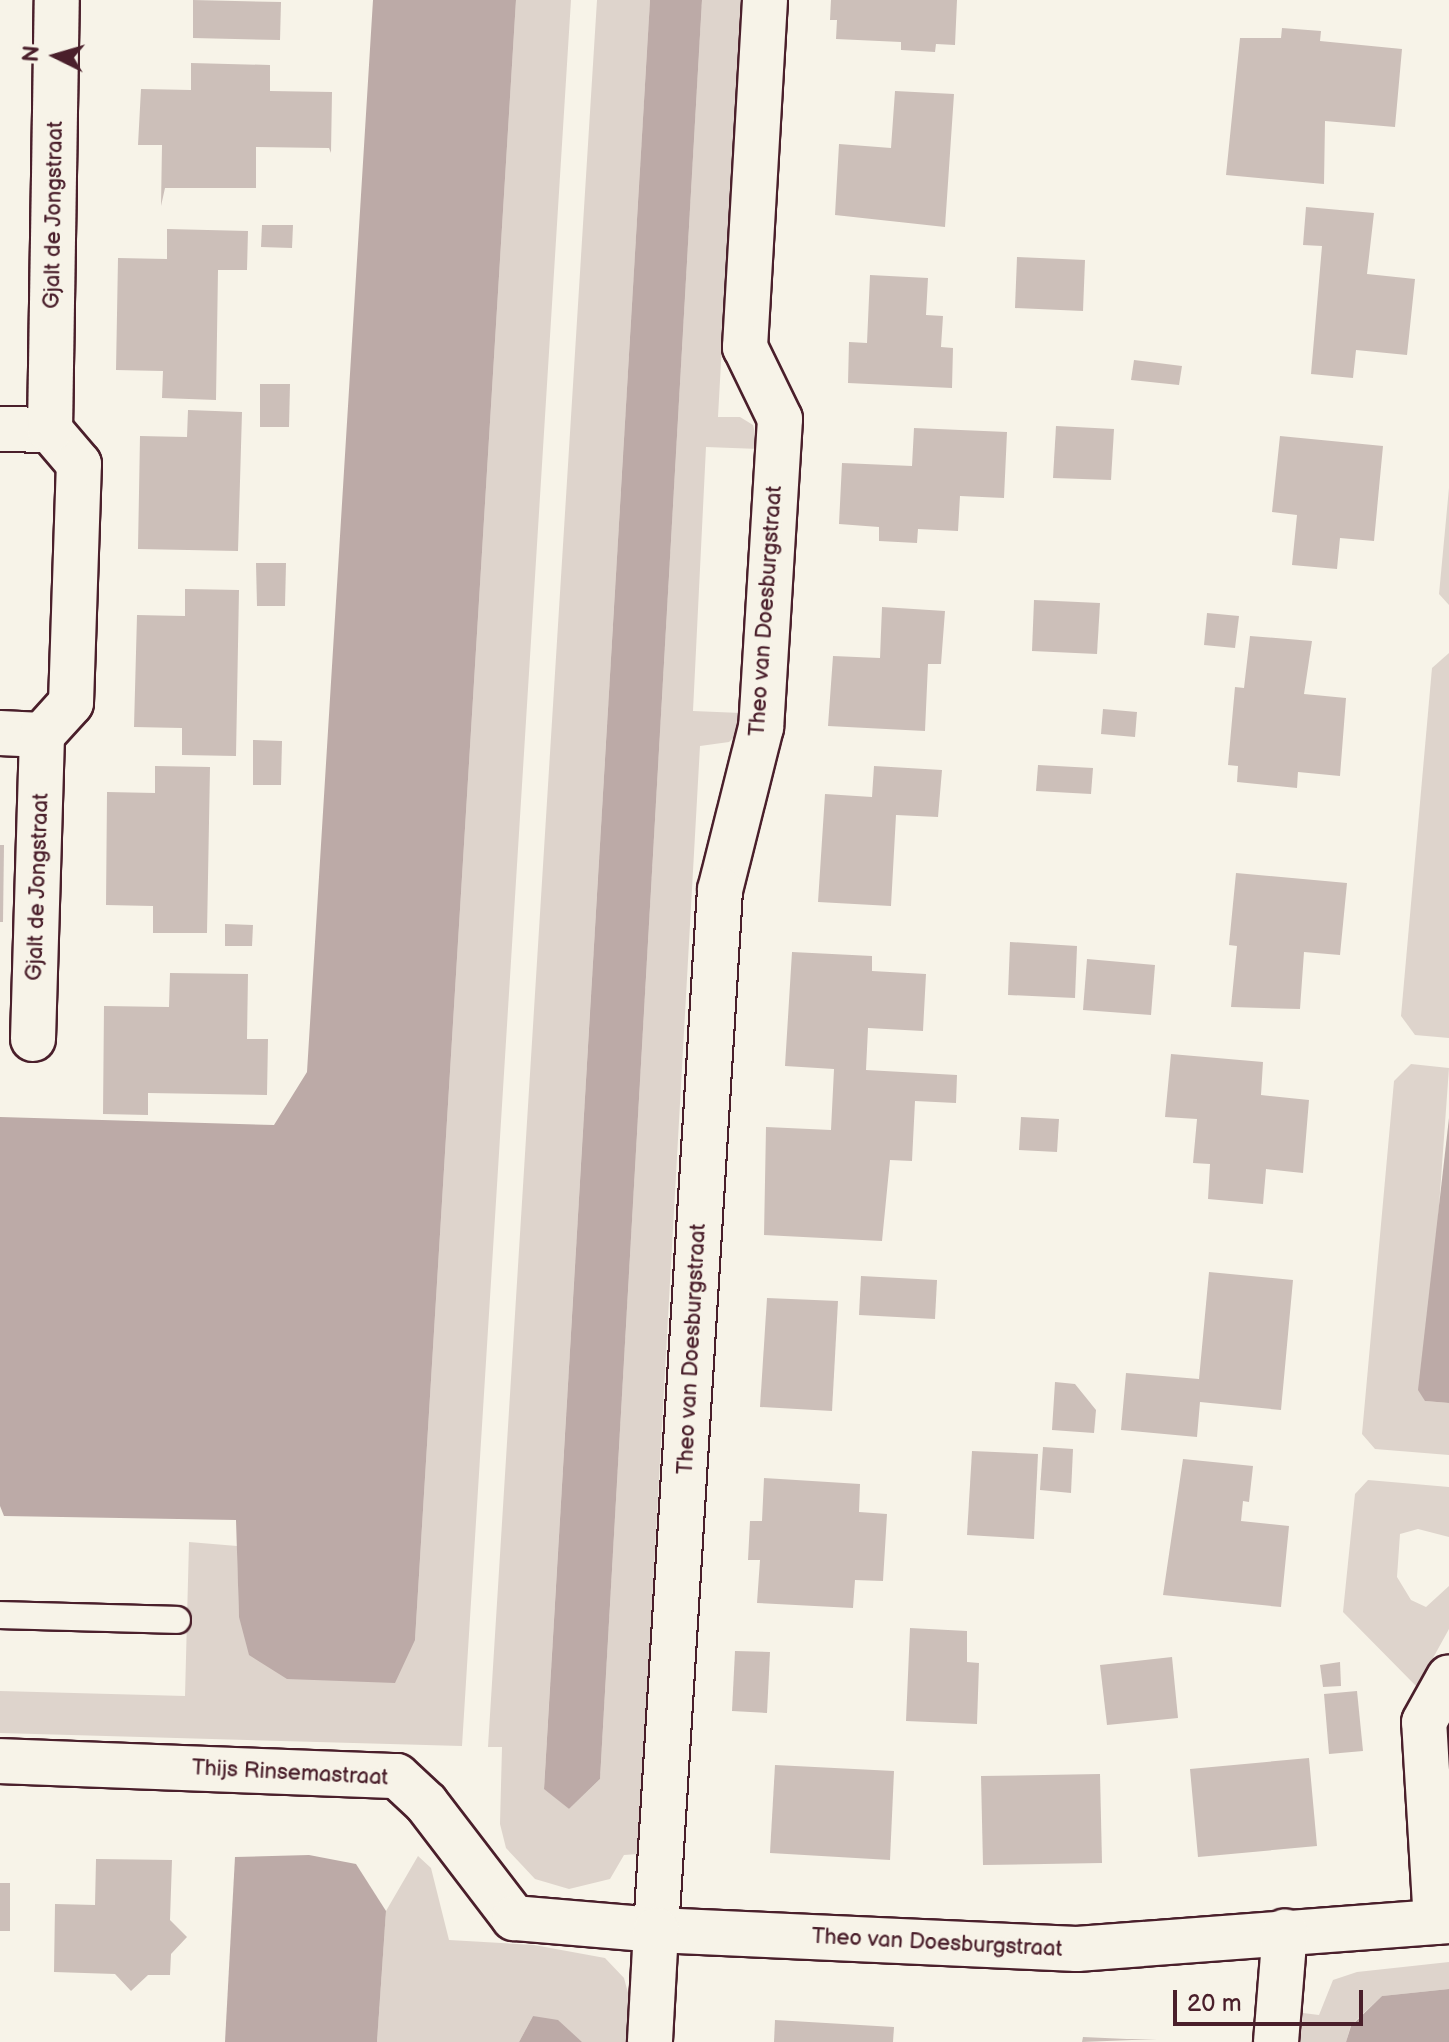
<!DOCTYPE html>
<style>
body{margin:0}
#map{position:relative;width:1449px;height:2042px;overflow:hidden;background:#f7f3e8;font-family:"Balsamiq Sans",sans-serif}
div>[style]{position:absolute}
[style*='--x']{left:calc(var(--x)*1px);top:calc(var(--y)*1px);width:calc(var(--w)*1px);rotate:calc(var(--a)*1deg)}
.green>*{inset:0;background:#ded4cc}
.water>*{inset:0;background:#bcaaa7}
.building>*{inset:0;background:#ccbfb9}
.roads{filter:drop-shadow(2px 0 #4a1f2b) drop-shadow(-2px 0 #4a1f2b) drop-shadow(0 2px #4a1f2b) drop-shadow(0 -2px #4a1f2b)}
.lane>*{height:26px;margin:-13px;padding:0 13px;transform-origin:13px;border-radius:13px;background:#f7f3e8}
.street>*{height:44px;margin:-22px;padding:0 22px;transform-origin:22px;border-radius:22px;background:#f7f3e8}
span{translate:-50% -50%;white-space:nowrap;text-align:center;line-height:1.15;-webkit-text-stroke:6px #f7f3e8;paint-order:stroke}
.street-label{font-size:22px;color:#4a1f2b}
.north{position:absolute;left:16px;top:16px;width:80px;height:80px;-webkit-text-stroke:6px #f7f3e8;paint-order:stroke;rotate:275deg;font-size:22px;font-weight:700;line-height:32px;text-align:center;color:#4a1f2b}
.north::after{content:'';display:block;margin:auto;width:28px;height:36px;background:#4a1f2b;clip-path:polygon(50% 0,100% 100%,50% 72%,0 100%)}
.scale{position:absolute;left:1173px;top:1990px;width:190px;height:36px;box-sizing:border-box;border:4px solid #4a1f2b;border-top:0;padding-left:10px;font-size:24px;line-height:28px;white-space:nowrap;color:#4a1f2b;-webkit-text-stroke:6px #f7f3e8;paint-order:stroke}
</style>
<div id="map">
<div class="green">
<i style="clip-path:polygon(516px 0,571px 0,462px 1746px,0 1733px,0 1691px,185px 1696px,189px 1542px,237px 1546px,239px 1617px,415px 1640px)"></i>
<i style="clip-path:polygon(597px 0,650px 0,544px 1788px,569px 1809px,600px 1779px,702px 0,741px 0,718px 417px,740px 417px,753px 425px,759px 449px,706px 447px,693px 711px,741px 713px,741px 731px,729px 742px,700px 746px,638px 1854px,624px 1855px,610px 1879px,569px 1889px,535px 1879px,506px 1848px,500px 1824px,502px 1747px,488px 1747px)"></i>
<i style="clip-path:polygon(1449px 488px,1449px 605px,1439px 594px)"></i>
<i style="clip-path:polygon(1449px 653px,1449px 1038px,1415px 1035px,1401px 1016px,1432px 668px)"></i>
<i style="clip-path:polygon(1411px 1064px,1449px 1068px,1425px 1401px,1449px 1403px,1449px 1455px,1375px 1449px,1362px 1434px,1394px 1081px)"></i>
<i style="clip-path:polygon(1368px 1480px,1449px 1487px,1449px 1537px,1418px 1529px,1400px 1534px,1397px 1577px,1411px 1600px,1426px 1607px,1449px 1586px,1449px 1629px,1417px 1687px,1343px 1612px,1355px 1494px)"></i>
<i style="clip-path:polygon(418px 1856px,431px 1868px,449px 1940px,534px 1945px,605px 1958px,624px 1978px,631px 2004px,629px 2042px,582px 2042px,533px 2016px,519px 2042px,377px 2042px,386px 1911px)"></i>
<i style="clip-path:polygon(1449px 1962px,1449px 1989px,1382px 1996px,1351px 2025px,1346px 2042px,1300px 2042px,1303px 2013px,1319px 2015px,1333px 1980px,1357px 1972px)"></i>
</div>
<div class="water">
<i style="clip-path:polygon(373px 0,516px 0,415px 1640px,395px 1683px,287px 1679px,249px 1655px,239px 1617px,236px 1520px,4px 1516px,0 1506px,0 1117px,274px 1125px,307px 1072px)"></i>
<i style="clip-path:polygon(650px 0,702px 0,600px 1779px,569px 1809px,544px 1789px)"></i>
<i style="clip-path:polygon(1449px 1118px,1449px 1403px,1425px 1401px,1418px 1390px)"></i>
<i style="clip-path:polygon(309px 1855px,356px 1864px,386px 1911px,377px 2042px,225px 2042px,235px 1857px)"></i>
<i style="clip-path:polygon(1449px 1989px,1449px 2042px,1346px 2042px,1351px 2026px,1382px 1996px)"></i>
<i style="clip-path:polygon(533px 2016px,558px 2020px,582px 2042px,519px 2042px)"></i>
</div>
<div class="building">
<i style="clip-path:polygon(193px 0,281px 2px,280px 40px,193px 38px)"></i>
<i style="clip-path:polygon(831px 0,957px 0,955px 45px,936px 44px,935px 52px,901px 50px,901px 42px,836px 39px,837px 20px,830px 20px)"></i>
<i style="clip-path:polygon(1282px 28px,1321px 31px,1320px 41px,1402px 49px,1395px 127px,1325px 121px,1324px 184px,1226px 175px,1240px 38px,1281px 38px)"></i>
<i style="clip-path:polygon(191px 63px,270px 65px,270px 91px,332px 92px,331px 153px,329px 148px,256px 147px,256px 188px,165px 188px,161px 206px,162px 145px,138px 145px,141px 89px,191px 90px)"></i>
<i style="clip-path:polygon(895px 91px,954px 94px,945px 227px,835px 215px,839px 144px,891px 148px)"></i>
<i style="clip-path:polygon(1306px 207px,1374px 213px,1367px 274px,1415px 279px,1407px 355px,1356px 350px,1353px 378px,1311px 374px,1322px 246px,1303px 245px)"></i>
<i style="clip-path:polygon(262px 225px,293px 225px,292px 248px,261px 247px)"></i>
<i style="clip-path:polygon(167px 229px,248px 231px,247px 270px,218px 270px,216px 400px,162px 398px,163px 371px,116px 370px,118px 258px,167px 259px)"></i>
<i style="clip-path:polygon(1017px 257px,1085px 260px,1083px 311px,1015px 308px)"></i>
<i style="clip-path:polygon(870px 275px,928px 278px,926px 315px,943px 316px,941px 347px,953px 348px,952px 388px,848px 383px,849px 342px,867px 343px)"></i>
<i style="clip-path:polygon(1134px 360px,1182px 366px,1179px 385px,1131px 380px)"></i>
<i style="clip-path:polygon(260px 384px,290px 384px,289px 427px,260px 427px)"></i>
<i style="clip-path:polygon(188px 410px,242px 412px,238px 551px,138px 549px,140px 436px,187px 437px)"></i>
<i style="clip-path:polygon(1056px 426px,1114px 429px,1111px 480px,1053px 478px)"></i>
<i style="clip-path:polygon(914px 428px,1007px 432px,1004px 498px,960px 496px,958px 531px,918px 529px,917px 543px,879px 541px,879px 527px,839px 524px,842px 463px,912px 466px)"></i>
<i style="clip-path:polygon(1280px 436px,1383px 446px,1374px 541px,1340px 538px,1337px 569px,1292px 565px,1297px 515px,1272px 512px)"></i>
<i style="clip-path:polygon(256px 563px,286px 563px,285px 606px,257px 606px)"></i>
<i style="clip-path:polygon(185px 589px,239px 590px,236px 756px,182px 755px,182px 728px,134px 727px,137px 615px,185px 616px)"></i>
<i style="clip-path:polygon(1034px 600px,1100px 603px,1097px 654px,1032px 651px)"></i>
<i style="clip-path:polygon(882px 607px,945px 611px,941px 664px,928px 664px,925px 731px,828px 726px,833px 656px,880px 658px)"></i>
<i style="clip-path:polygon(1207px 613px,1239px 616px,1235px 648px,1204px 645px)"></i>
<i style="clip-path:polygon(1250px 636px,1312px 641px,1304px 694px,1346px 698px,1340px 776px,1298px 772px,1297px 788px,1237px 782px,1238px 766px,1228px 765px,1235px 687px,1244px 688px)"></i>
<i style="clip-path:polygon(1103px 709px,1137px 712px,1135px 737px,1101px 734px)"></i>
<i style="clip-path:polygon(253px 740px,282px 741px,281px 785px,253px 785px)"></i>
<i style="clip-path:polygon(1038px 765px,1093px 768px,1091px 794px,1036px 791px)"></i>
<i style="clip-path:polygon(155px 766px,210px 767px,207px 933px,153px 933px,153px 906px,106px 905px,107px 792px,155px 793px)"></i>
<i style="clip-path:polygon(874px 766px,942px 770px,938px 817px,896px 815px,891px 906px,818px 902px,825px 794px,872px 797px)"></i>
<i style="clip-path:polygon(0 845px,4px 845px,3px 922px,0 922px)"></i>
<i style="clip-path:polygon(1236px 873px,1347px 883px,1340px 955px,1304px 952px,1300px 1009px,1231px 1007px,1237px 946px,1229px 945px)"></i>
<i style="clip-path:polygon(225px 924px,253px 925px,252px 946px,225px 946px)"></i>
<i style="clip-path:polygon(1010px 942px,1077px 946px,1075px 998px,1008px 995px)"></i>
<i style="clip-path:polygon(792px 952px,872px 956px,872px 971px,926px 974px,923px 1031px,868px 1028px,866px 1070px,957px 1075px,956px 1103px,915px 1101px,912px 1161px,890px 1160px,882px 1241px,764px 1235px,766px 1127px,831px 1130px,834px 1069px,785px 1066px)"></i>
<i style="clip-path:polygon(1087px 959px,1155px 965px,1151px 1015px,1083px 1010px)"></i>
<i style="clip-path:polygon(170px 973px,248px 974px,247px 1039px,268px 1039px,267px 1095px,148px 1093px,148px 1115px,103px 1114px,104px 1006px,169px 1007px)"></i>
<i style="clip-path:polygon(1171px 1054px,1263px 1062px,1261px 1095px,1309px 1100px,1303px 1173px,1266px 1169px,1263px 1204px,1208px 1199px,1210px 1164px,1193px 1163px,1197px 1119px,1165px 1117px)"></i>
<i style="clip-path:polygon(1021px 1117px,1059px 1119px,1057px 1152px,1019px 1150px)"></i>
<i style="clip-path:polygon(1209px 1272px,1293px 1280px,1281px 1410px,1200px 1402px,1197px 1437px,1121px 1430px,1126px 1373px,1199px 1379px)"></i>
<i style="clip-path:polygon(861px 1276px,937px 1280px,935px 1319px,859px 1315px)"></i>
<i style="clip-path:polygon(767px 1298px,838px 1301px,832px 1411px,760px 1407px)"></i>
<i style="clip-path:polygon(1055px 1382px,1075px 1384px,1096px 1410px,1094px 1433px,1052px 1430px)"></i>
<i style="clip-path:polygon(1043px 1447px,1073px 1449px,1071px 1493px,1040px 1490px)"></i>
<i style="clip-path:polygon(972px 1451px,1038px 1454px,1034px 1539px,967px 1535px)"></i>
<i style="clip-path:polygon(1183px 1459px,1253px 1466px,1249px 1502px,1243px 1501px,1241px 1521px,1289px 1526px,1281px 1607px,1163px 1595px)"></i>
<i style="clip-path:polygon(764px 1478px,860px 1484px,859px 1512px,887px 1514px,883px 1581px,855px 1580px,853px 1608px,757px 1603px,760px 1560px,748px 1560px,750px 1521px,762px 1521px)"></i>
<i style="clip-path:polygon(910px 1628px,967px 1631px,967px 1662px,979px 1663px,977px 1724px,906px 1721px)"></i>
<i style="clip-path:polygon(735px 1651px,770px 1652px,767px 1713px,732px 1711px)"></i>
<i style="clip-path:polygon(1172px 1657px,1178px 1718px,1107px 1725px,1100px 1665px)"></i>
<i style="clip-path:polygon(1340px 1662px,1341px 1686px,1323px 1687px,1320px 1665px)"></i>
<i style="clip-path:polygon(1357px 1691px,1363px 1751px,1329px 1754px,1324px 1694px)"></i>
<i style="clip-path:polygon(1309px 1758px,1317px 1846px,1198px 1857px,1190px 1769px)"></i>
<i style="clip-path:polygon(775px 1765px,894px 1771px,890px 1860px,770px 1853px)"></i>
<i style="clip-path:polygon(1100px 1774px,1102px 1863px,983px 1865px,981px 1776px)"></i>
<i style="clip-path:polygon(96px 1859px,172px 1860px,170px 1920px,187px 1937px,171px 1954px,170px 1975px,148px 1975px,131px 1991px,115px 1974px,54px 1972px,55px 1904px,95px 1905px)"></i>
<i style="clip-path:polygon(0 1883px,10px 1883px,10px 1931px,0 1931px)"></i>
<i style="clip-path:polygon(775px 2020px,894px 2027px,893px 2042px,774px 2042px)"></i>
<i style="clip-path:polygon(1083px 2037px,1127px 2039px,1157px 2039px,1082px 2042px)"></i>
</div>
<div class="roads">
<div class="lane">
<i style="--x:0;--y:1615;--w:177;--a:1.6"></i>
</div>
<div class="street">
<i style="--x:765;--y:0;--w:348;--a:93.3"></i>
<i style="--x:745;--y:347;--w:80;--a:64.1"></i>
<i style="--x:780;--y:419;--w:309;--a:93.5"></i>
<i style="--x:761;--y:727;--w:168;--a:104.1"></i>
<i style="--x:720;--y:890;--w:1042;--a:93.52"></i>
<i style="--x:656;--y:1930;--w:421;--a:2.6"></i>
<i style="--x:1077;--y:1949;--w:373;--a:-4.3"></i>
<i style="--x:0;--y:429;--w:50;--a:1.1"></i>
<i style="--x:0;--y:733;--w:42;--a:2.7"></i>
<i style="--x:33;--y:1039;--w:304;--a:-88.3"></i>
<i style="--x:42;--y:735;--w:43;--a:-47.8"></i>
<i style="--x:71;--y:703;--w:239;--a:-88.1"></i>
<i style="--x:79;--y:464;--w:45;--a:-130.5"></i>
<i style="--x:50;--y:430;--w:430;--a:-89.1"></i>
<i style="--x:0;--y:1761;--w:397;--a:2.2"></i>
<i style="--x:397;--y:1776;--w:40;--a:43"></i>
<i style="--x:426;--y:1803;--w:145;--a:52.6"></i>
<i style="--x:514;--y:1918;--w:143;--a:4.8"></i>
<i style="--x:656;--y:1930;--w:112;--a:93.1"></i>
<i style="--x:1436;--y:1922;--w:200;--a:-93.4"></i>
<i style="--x:1424;--y:1722;--w:51;--a:-60.9"></i>
<i style="--x:1276;--y:2042;--w:111;--a:-85.4"></i>
</div>
</div>
<div class="street-label">
<span style="left:54px;top:215px;rotate:-89deg">Gjalt de Jongstraat</span>
<span style="left:766px;top:611px;rotate:-86deg">Theo van Doesburgstraat</span>
<span style="left:38px;top:887px;rotate:-88deg">Gjalt de Jongstraat</span>
<span style="left:692px;top:1349px;rotate:-87deg">Theo van Doesburgstraat</span>
<span style="left:290px;top:1773px;rotate:3deg">Thijs Rinsemastraat</span>
<span style="left:937px;top:1943px;rotate:3deg">Theo van Doesburgstraat</span>
</div>
<div class="north">N</div>
<div class="scale">20 m</div>
</div>
